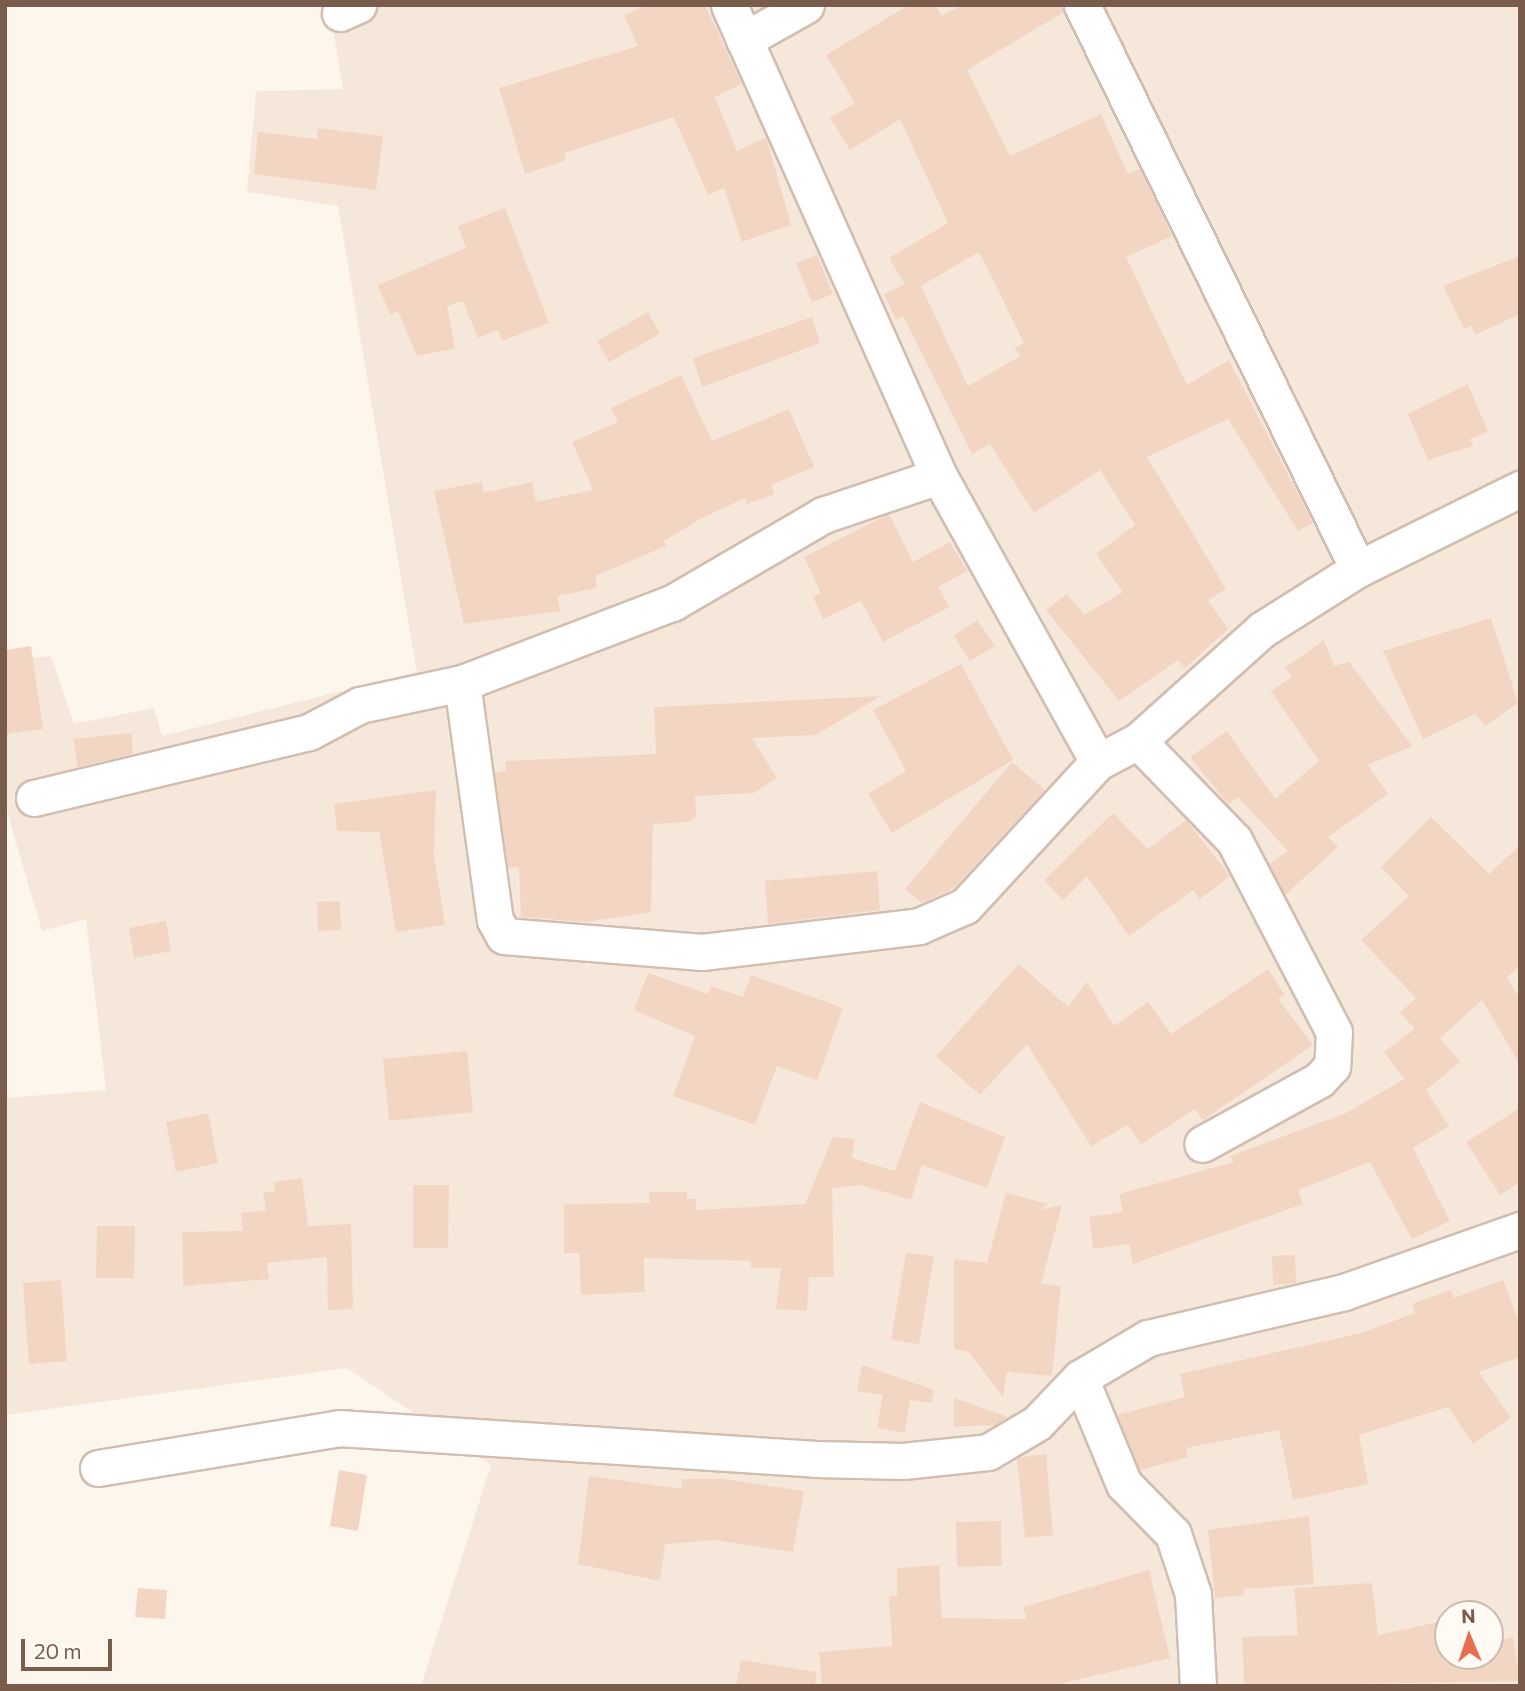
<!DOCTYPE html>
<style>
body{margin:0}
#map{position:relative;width:1525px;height:1691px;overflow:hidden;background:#fdf6ec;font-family:Commissioner,sans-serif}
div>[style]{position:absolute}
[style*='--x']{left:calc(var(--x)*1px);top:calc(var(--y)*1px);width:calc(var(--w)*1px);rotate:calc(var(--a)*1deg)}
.residential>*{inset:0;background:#f5e8da}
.building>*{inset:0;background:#f3d5c3}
.roads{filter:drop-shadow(2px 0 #d1beb0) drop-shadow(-2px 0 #d1beb0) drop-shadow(0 2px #d1beb0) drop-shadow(0 -2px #d1beb0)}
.minor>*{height:35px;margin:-17.5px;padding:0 17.5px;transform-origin:17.5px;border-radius:17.5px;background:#fff}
span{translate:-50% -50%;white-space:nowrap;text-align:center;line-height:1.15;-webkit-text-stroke:7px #fffaf3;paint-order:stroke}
.frame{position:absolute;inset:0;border:7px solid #7a5c4d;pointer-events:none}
.north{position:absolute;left:1434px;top:1600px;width:70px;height:70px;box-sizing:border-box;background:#fffaf3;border:2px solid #cabbb1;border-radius:50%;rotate:358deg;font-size:19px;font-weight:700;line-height:28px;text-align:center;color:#7a5c4d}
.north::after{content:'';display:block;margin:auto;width:24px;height:32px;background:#e76f51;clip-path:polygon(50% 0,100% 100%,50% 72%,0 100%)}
.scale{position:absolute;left:21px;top:1639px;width:91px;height:32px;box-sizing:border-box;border:4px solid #7a5c4d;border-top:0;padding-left:9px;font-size:21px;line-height:24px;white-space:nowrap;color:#7a5c4d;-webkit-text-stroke:5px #fffaf3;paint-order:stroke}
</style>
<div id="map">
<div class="residential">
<i style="clip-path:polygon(evenodd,329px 5px,1520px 5px,1520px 1686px,421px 1686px,491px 1465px,347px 1368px,5px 1415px,5px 1098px,106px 1090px,86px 919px,42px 931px,12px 829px,5px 801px,5px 660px,51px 656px,74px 724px,154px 708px,162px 736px,417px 672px,338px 206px,247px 192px,256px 91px,343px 89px,329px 5px,1448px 1614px,1490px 1614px,1490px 1656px,1448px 1656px,1448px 1614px)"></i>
</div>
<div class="building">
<i style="clip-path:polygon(646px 5px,705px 5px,742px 84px,715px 97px,737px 151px,766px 137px,791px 225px,742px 242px,724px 188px,708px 195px,674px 117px,564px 153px,566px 160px,525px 174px,499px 88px,638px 46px,624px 16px)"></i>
<i style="clip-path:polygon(evenodd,909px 5px,935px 5px,942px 16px,962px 5px,1062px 5px,1064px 12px,967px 70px,1010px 156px,1101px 114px,1128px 174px,1140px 169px,1172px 236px,1126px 257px,1187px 385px,1229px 360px,1313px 523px,1298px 531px,1228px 419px,1147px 457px,1226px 589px,1208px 600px,1228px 629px,1185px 668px,1178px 660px,1119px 701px,1046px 610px,1067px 594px,1084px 615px,1123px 592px,1096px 554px,1135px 525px,1100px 470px,1034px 513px,990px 444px,972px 454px,903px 316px,896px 320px,884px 294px,905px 284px,889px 258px,948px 223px,900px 119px,850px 150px,830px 118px,855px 103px,826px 55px,909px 5px,979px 252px,1024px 343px,1015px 348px,1020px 356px,968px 386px,921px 286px,979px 252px)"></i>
<i style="clip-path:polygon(318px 128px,383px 136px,376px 190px,254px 174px,258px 132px,317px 139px)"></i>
<i style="clip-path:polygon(505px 208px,549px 323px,502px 341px,498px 330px,478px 338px,463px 301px,447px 306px,455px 348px,417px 356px,398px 311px,390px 315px,378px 285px,466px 248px,458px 226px)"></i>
<i style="clip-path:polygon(817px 255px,833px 294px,812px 302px,796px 263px)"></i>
<i style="clip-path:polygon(1520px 256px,1520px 314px,1475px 335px,1471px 326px,1464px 329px,1443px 286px)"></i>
<i style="clip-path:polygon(648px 312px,660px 334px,609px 362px,597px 341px)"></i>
<i style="clip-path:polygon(812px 317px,820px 343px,702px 387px,693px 358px)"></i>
<i style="clip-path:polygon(681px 375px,712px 441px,789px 409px,814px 467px,771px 485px,775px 494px,747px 504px,745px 498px,700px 519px,664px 541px,666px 546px,595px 576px,597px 588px,557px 596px,560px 611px,464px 624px,434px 491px,482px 482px,484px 493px,532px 482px,536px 502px,593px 490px,572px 442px,618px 422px,611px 408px)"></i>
<i style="clip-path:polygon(1468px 384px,1488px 432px,1470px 439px,1473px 446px,1428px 460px,1408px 414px)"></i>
<i style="clip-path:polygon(889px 514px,913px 562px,950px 542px,967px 571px,938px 587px,949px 607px,883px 642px,861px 601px,823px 619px,813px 597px,821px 593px,804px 557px)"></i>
<i style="clip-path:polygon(1491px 618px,1518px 703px,1485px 726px,1475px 714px,1423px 739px,1383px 651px)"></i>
<i style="clip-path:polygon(977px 620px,995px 646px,970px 661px,954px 636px)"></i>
<i style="clip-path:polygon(1324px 640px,1334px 666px,1349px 662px,1412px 746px,1368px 765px,1388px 794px,1328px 837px,1338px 847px,1285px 895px,1269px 864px,1288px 851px,1238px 797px,1228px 804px,1190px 757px,1227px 731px,1275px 799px,1319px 761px,1271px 691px,1292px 677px,1285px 668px)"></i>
<i style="clip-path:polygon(31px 646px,43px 729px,5px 734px,5px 650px)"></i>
<i style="clip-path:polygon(961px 664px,1013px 760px,892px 833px,868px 794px,906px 771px,873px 710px)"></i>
<i style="clip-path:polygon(881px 696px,816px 735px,752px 738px,777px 778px,754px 793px,695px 796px,696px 816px,688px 822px,653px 824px,651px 912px,586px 922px,521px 917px,519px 867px,508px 868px,495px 772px,506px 771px,506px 761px,656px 754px,654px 707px)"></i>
<i style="clip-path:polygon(131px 733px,133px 754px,77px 767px,74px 739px)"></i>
<i style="clip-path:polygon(1012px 762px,1045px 790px,953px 889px,922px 903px,905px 889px)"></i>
<i style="clip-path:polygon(436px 790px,434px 856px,445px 925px,396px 932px,379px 832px,337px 831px,334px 804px)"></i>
<i style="clip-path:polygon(1113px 813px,1148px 849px,1186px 820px,1230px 876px,1200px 899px,1193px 890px,1129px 936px,1087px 876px,1063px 900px,1044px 880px)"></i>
<i style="clip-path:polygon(1431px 817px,1489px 874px,1520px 845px,1520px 966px,1507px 977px,1520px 999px,1520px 1065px,1482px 1000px,1440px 1038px,1460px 1062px,1426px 1090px,1449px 1126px,1413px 1148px,1450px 1221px,1412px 1239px,1370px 1162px,1298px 1190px,1303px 1204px,1133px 1264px,1129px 1244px,1093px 1249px,1089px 1217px,1123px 1212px,1119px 1194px,1234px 1162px,1230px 1156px,1346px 1113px,1404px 1079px,1384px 1052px,1415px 1029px,1400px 1013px,1416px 998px,1361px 940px,1409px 896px,1381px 867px)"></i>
<i style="clip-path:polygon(877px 871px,880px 910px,768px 924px,765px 881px)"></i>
<i style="clip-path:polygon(340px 901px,341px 930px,318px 931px,317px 902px)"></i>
<i style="clip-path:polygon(166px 921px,171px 951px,134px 958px,129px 928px)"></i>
<i style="clip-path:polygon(1019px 964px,1068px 1007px,1087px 982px,1114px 1026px,1148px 1002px,1171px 1034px,1268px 969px,1285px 995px,1278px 999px,1313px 1045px,1203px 1120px,1195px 1109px,1141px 1144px,1128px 1125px,1091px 1146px,1027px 1044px,980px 1095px,936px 1056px)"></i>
<i style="clip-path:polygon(648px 973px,708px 994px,711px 986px,743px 997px,751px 975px,843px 1008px,817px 1080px,777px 1066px,755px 1125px,673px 1096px,695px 1036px,634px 1010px)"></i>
<i style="clip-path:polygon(467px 1051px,473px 1112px,389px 1121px,383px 1059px)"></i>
<i style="clip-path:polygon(920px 1102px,1005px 1137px,987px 1188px,922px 1165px,911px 1200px,861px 1185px,832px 1188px,834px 1277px,809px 1277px,807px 1311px,776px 1309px,781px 1268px,751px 1268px,751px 1261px,644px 1258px,645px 1292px,581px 1295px,579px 1253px,564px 1253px,564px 1204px,650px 1203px,649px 1192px,687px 1192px,687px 1199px,696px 1199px,696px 1210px,805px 1204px,833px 1137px,855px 1139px,852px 1158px,895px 1171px)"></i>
<i style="clip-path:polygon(1520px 1108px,1520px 1182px,1500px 1195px,1466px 1142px)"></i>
<i style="clip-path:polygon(208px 1113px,218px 1163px,176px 1172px,166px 1122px)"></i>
<i style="clip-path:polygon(302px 1178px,308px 1226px,351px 1224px,353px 1309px,328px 1310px,327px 1257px,267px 1263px,269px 1279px,183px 1286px,182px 1232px,243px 1231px,241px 1213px,266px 1210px,263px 1193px,275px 1191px,274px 1182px)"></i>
<i style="clip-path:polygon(413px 1185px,449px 1185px,448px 1248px,413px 1248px)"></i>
<i style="clip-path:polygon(1006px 1193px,1048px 1204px,1039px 1210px,1062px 1205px,1041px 1284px,1061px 1286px,1052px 1376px,1007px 1372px,1003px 1397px,969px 1352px,954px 1349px,954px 1259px,987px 1263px)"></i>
<i style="clip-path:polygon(97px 1226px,135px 1226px,134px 1278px,96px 1278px)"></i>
<i style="clip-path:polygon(906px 1253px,934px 1256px,919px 1344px,891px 1340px)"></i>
<i style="clip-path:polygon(1295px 1255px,1296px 1283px,1273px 1285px,1272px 1256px)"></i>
<i style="clip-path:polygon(61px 1280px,67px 1361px,29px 1364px,23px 1283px)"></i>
<i style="clip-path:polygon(1503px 1280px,1520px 1324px,1520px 1357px,1479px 1372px,1511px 1418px,1473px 1444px,1448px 1407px,1359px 1435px,1368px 1484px,1293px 1500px,1279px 1430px,1186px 1448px,1188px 1457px,1140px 1470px,1117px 1415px,1185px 1397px,1180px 1374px,1361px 1333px,1415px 1313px,1412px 1304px,1451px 1290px,1454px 1298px)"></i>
<i style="clip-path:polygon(862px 1365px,934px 1390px,931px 1403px,910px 1400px,905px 1433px,877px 1428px,883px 1395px,857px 1391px)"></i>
<i style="clip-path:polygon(954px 1398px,1008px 1417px,995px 1425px,954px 1427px)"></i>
<i style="clip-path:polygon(1046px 1454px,1053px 1535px,1025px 1538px,1017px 1458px)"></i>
<i style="clip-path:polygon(339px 1470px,367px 1475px,358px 1531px,330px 1526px)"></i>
<i style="clip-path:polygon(589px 1476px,682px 1489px,682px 1479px,723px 1479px,804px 1491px,793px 1552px,715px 1540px,665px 1544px,660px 1581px,578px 1564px)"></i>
<i style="clip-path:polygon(1309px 1516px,1314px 1584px,1243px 1589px,1244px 1595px,1215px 1598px,1208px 1530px)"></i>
<i style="clip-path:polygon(1001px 1521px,1002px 1566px,957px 1567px,956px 1522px)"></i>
<i style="clip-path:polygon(939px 1565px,942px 1618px,1027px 1619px,1023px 1607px,1149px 1570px,1170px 1658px,1051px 1686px,822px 1686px,819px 1652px,892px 1646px,889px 1597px,897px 1596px,897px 1568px)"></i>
<i style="clip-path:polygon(1372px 1583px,1378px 1635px,1448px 1620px,1448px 1656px,1490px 1656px,1490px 1614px,1478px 1614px,1496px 1610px,1502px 1640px,1513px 1637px,1520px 1681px,1244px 1686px,1242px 1637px,1298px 1635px,1294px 1588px)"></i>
<i style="clip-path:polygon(138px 1588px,167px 1590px,165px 1619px,135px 1617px)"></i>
<i style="clip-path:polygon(741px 1660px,816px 1672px,815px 1686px,736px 1686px)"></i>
</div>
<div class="roads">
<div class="minor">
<i style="--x:729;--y:5;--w:516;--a:65.97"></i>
<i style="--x:939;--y:476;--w:327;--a:60.9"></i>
<i style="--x:1082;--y:5;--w:628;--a:63.92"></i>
<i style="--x:340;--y:13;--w:20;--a:-24"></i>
<i style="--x:744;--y:40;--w:71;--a:-29.4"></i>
<i style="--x:462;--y:683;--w:239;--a:82.1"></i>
<i style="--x:495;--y:920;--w:18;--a:61"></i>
<i style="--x:504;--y:936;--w:199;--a:4.6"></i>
<i style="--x:702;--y:952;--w:219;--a:-6.8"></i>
<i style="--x:919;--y:926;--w:50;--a:-23.5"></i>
<i style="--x:965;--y:906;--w:196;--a:-47.3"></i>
<i style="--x:1098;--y:762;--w:45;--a:-27.7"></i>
<i style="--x:1138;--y:741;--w:168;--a:-41.9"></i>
<i style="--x:1263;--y:629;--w:112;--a:-32.3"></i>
<i style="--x:1358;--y:569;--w:181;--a:-26.3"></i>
<i style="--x:1138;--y:741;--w:138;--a:45.9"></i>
<i style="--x:1234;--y:840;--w:216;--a:62.5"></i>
<i style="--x:1334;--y:1032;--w:34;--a:93"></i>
<i style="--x:1332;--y:1066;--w:19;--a:133"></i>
<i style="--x:1319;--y:1080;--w:133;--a:151.3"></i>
<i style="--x:34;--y:798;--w:283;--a:-13.5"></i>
<i style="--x:309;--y:732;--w:58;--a:-27.9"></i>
<i style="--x:360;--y:705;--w:104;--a:-12.2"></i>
<i style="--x:462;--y:683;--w:225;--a:-20.9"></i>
<i style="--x:672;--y:603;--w:175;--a:-30.2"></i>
<i style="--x:823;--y:515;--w:122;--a:-18.6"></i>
<i style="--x:1080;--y:1378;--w:115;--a:67.5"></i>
<i style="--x:1124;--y:1484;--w:70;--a:45.6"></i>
<i style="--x:1173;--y:1534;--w:63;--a:71.6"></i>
<i style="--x:1193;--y:1594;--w:92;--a:86.9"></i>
<i style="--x:98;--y:1468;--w:244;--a:-9.4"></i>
<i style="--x:339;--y:1428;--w:478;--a:3.7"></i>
<i style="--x:816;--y:1459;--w:87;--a:1.3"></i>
<i style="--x:903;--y:1461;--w:85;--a:-6"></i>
<i style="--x:988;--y:1452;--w:57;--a:-30.6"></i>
<i style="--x:1037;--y:1423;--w:62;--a:-46.3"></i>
<i style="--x:1080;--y:1378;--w:79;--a:-30.5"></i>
<i style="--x:1148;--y:1338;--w:201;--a:-13.2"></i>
<i style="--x:1344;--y:1292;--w:187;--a:-19.4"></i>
</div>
</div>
<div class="frame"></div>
<div class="north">N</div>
<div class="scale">20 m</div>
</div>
